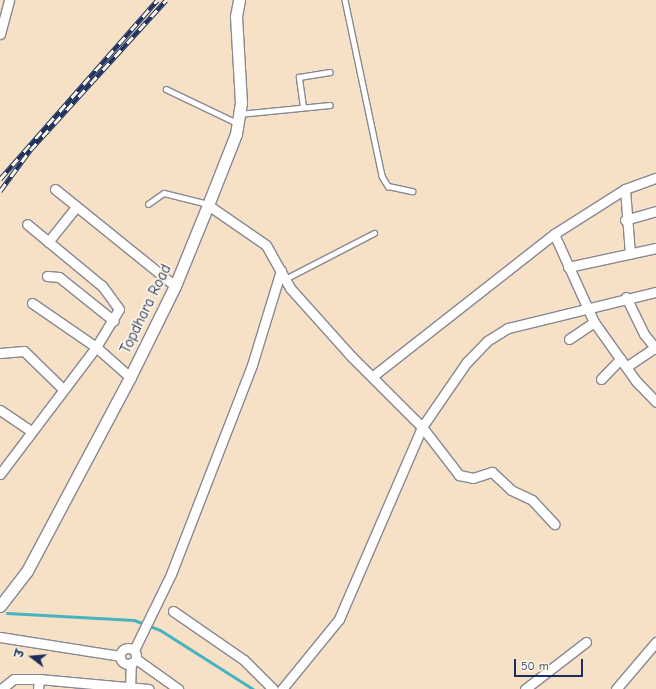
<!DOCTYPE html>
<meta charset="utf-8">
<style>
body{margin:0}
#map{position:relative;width:656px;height:689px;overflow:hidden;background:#f6e1c7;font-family:"Comic Neue","Playpen Sans Deva",sans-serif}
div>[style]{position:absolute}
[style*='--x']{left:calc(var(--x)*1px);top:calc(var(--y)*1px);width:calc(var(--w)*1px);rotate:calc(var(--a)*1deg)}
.stream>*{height:3px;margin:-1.5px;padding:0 1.5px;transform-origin:1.5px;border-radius:1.5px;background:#46b3c1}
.roads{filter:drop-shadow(1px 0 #888892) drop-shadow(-1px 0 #888892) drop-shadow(0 1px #888892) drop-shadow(0 -1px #888892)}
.service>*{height:4.5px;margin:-2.25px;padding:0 2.25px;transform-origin:2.25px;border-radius:2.25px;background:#fff}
.minor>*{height:9px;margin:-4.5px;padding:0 4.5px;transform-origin:4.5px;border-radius:4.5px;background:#fff}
.minor>.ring{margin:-4.5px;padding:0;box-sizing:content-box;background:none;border:9px solid #fff;border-radius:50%}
.tertiary>*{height:11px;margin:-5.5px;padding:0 5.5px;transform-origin:5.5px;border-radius:5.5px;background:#fff}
.rail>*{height:4.5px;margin-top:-2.25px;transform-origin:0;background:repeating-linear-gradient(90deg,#fcf5e5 0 9px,#1b2f5e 0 18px);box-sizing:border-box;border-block:1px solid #1b2f5e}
span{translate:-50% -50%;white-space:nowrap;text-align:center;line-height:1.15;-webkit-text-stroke:4px #fcf5e5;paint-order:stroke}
.street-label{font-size:15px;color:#1b2f5e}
.north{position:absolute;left:12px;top:637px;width:40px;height:40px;-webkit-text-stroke:3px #fcf5e5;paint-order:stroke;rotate:286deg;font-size:11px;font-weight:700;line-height:16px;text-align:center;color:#1b2f5e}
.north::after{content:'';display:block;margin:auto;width:14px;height:18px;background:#1b2f5e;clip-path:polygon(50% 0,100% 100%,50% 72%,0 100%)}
.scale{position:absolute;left:514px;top:659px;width:69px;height:18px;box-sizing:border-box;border:2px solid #1b2f5e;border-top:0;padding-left:5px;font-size:12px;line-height:14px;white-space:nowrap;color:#1b2f5e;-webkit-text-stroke:3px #fcf5e5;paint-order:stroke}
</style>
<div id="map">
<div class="stream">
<i style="--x:7;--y:613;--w:127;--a:3.2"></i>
<i style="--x:134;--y:620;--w:28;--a:21"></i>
<i style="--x:160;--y:630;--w:110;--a:32.4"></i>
</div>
<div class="roads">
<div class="service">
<i style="--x:345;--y:0;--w:180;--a:78.1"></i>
<i style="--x:382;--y:176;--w:12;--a:59"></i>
<i style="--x:388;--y:186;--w:25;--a:12"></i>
<i style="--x:166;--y:89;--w:79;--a:25.6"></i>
<i style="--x:303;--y:107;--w:30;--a:-98"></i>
<i style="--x:299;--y:77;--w:31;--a:-9"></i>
<i style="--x:239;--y:114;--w:91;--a:-5.6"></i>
<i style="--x:148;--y:204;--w:19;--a:-35"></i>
<i style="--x:164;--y:193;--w:45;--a:14"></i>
<i style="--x:285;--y:279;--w:100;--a:-27.3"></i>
</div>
<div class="minor">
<i style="--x:0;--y:34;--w:35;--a:-75"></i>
<i style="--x:55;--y:189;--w:154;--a:38.9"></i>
<i style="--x:625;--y:189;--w:65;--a:85.6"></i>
<i style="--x:208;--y:205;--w:70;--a:34.6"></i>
<i style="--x:266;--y:245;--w:49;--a:60.8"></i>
<i style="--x:290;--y:288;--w:93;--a:48.1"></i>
<i style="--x:352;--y:357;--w:99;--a:45"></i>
<i style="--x:422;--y:427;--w:61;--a:52.4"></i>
<i style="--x:459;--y:475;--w:14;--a:12"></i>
<i style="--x:473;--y:478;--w:20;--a:-18"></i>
<i style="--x:492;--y:472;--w:26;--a:43"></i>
<i style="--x:511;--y:490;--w:23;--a:25"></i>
<i style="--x:532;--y:500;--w:33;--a:47"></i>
<i style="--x:625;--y:220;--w:32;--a:-16"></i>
<i style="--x:554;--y:234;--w:97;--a:65.6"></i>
<i style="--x:594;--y:322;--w:72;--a:54.6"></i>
<i style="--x:636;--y:381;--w:29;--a:46"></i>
<i style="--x:48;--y:242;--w:45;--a:-51.3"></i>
<i style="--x:568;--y:267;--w:90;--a:-12.2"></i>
<i style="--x:47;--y:276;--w:12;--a:5"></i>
<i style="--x:59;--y:277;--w:70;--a:38.7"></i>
<i style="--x:626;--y:297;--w:41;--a:64.1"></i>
<i style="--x:644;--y:334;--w:19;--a:51"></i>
<i style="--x:32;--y:303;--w:78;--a:34.5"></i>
<i style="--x:96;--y:347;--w:45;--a:41.4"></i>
<i style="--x:569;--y:339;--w:30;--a:-34"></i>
<i style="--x:0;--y:353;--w:24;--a:-5"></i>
<i style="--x:24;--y:351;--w:54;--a:44.3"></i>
<i style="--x:626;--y:367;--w:34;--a:-34"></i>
<i style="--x:373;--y:376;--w:230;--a:-38.1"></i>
<i style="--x:554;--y:234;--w:84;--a:-32.4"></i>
<i style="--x:625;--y:189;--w:33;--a:-20"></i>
<i style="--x:601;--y:379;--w:28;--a:-46"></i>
<i style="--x:0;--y:410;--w:37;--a:34"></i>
<i style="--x:0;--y:474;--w:159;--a:-52.9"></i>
<i style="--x:96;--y:347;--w:44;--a:-58.8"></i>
<i style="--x:119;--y:309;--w:29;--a:-126"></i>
<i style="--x:102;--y:286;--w:97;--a:-140.4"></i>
<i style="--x:173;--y:611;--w:86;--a:34.6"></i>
<i style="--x:244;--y:660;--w:41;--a:45"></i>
<i style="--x:0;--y:637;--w:121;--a:9"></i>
<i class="ring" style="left:120px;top:648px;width:7px;height:7px"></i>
<i style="--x:134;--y:650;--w:85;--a:-64"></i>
<i style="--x:171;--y:574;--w:224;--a:-68.8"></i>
<i style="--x:252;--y:365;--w:99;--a:-73"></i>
<i style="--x:136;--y:659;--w:52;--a:35.5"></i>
<i style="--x:1;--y:689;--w:16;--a:-38"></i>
<i style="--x:14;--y:679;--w:25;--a:0"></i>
<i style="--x:39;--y:679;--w:110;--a:5.2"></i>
<i style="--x:38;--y:689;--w:10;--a:-84"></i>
<i style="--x:130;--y:689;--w:26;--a:-88"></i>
<i style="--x:282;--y:689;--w:90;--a:-50.8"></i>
<i style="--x:339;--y:619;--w:209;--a:-66.6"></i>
<i style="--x:422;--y:427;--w:78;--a:-55.5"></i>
<i style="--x:466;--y:363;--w:30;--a:-46"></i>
<i style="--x:487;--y:341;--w:25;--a:-32"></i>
<i style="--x:508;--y:328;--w:152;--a:-13.7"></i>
<i style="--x:525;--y:689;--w:77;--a:-37.6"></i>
<i style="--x:616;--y:689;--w:62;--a:-49.6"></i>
</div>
<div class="tertiary">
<i style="--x:0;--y:606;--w:44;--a:-52.4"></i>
<i style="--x:27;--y:571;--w:220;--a:-62"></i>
<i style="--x:130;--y:377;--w:102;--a:-63.7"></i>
<i style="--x:175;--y:286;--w:87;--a:-67.8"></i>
<i style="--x:208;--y:205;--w:76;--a:-68.5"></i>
<i style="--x:236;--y:134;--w:31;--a:-81"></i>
<i style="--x:241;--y:103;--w:87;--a:-93.3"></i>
<i style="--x:236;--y:16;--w:16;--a:-79"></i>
</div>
</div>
<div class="rail">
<i style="--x:0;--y:179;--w:238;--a:-48.7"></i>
<i style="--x:0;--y:191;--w:51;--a:-53.8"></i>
<i style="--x:30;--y:150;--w:202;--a:-47.8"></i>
</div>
<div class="street-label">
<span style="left:146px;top:309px;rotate:-64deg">Topdhara Road</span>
</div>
<div class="north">उ</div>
<div class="scale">50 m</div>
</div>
